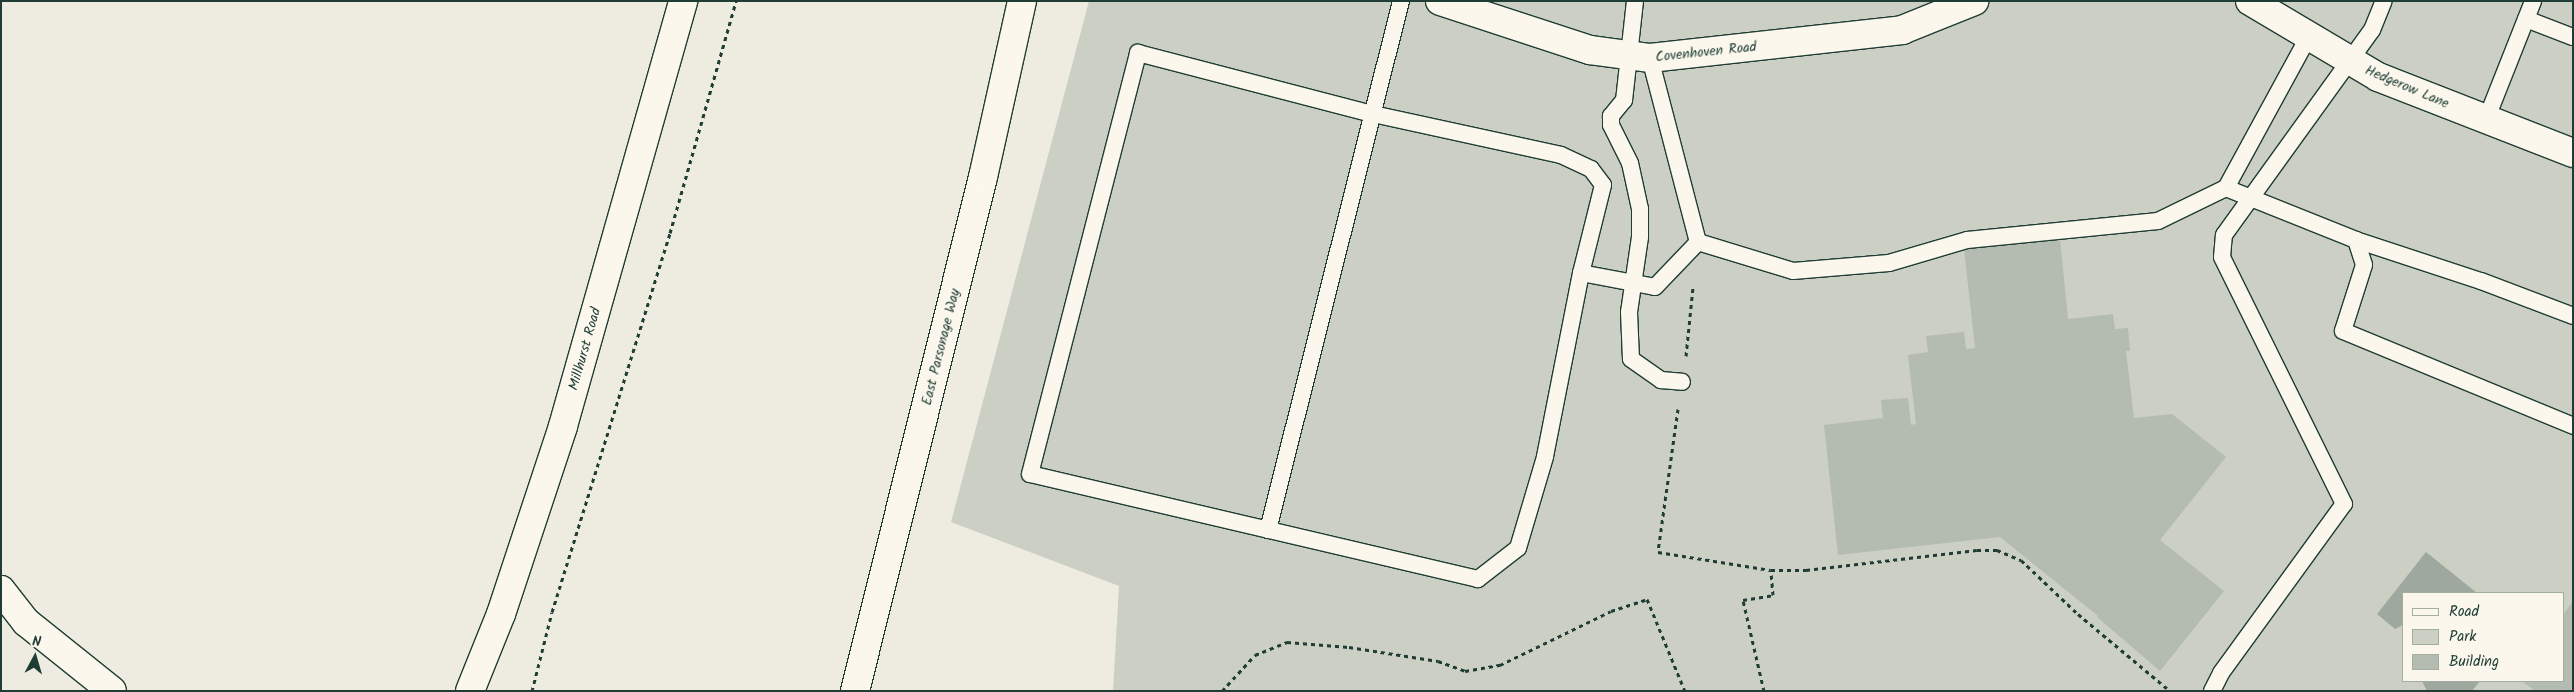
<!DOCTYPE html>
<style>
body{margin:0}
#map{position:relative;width:2574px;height:692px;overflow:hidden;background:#eeece1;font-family:Kalam,sans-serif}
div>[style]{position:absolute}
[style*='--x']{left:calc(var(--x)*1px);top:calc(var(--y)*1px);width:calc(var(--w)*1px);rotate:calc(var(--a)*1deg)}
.green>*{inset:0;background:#cbcfc4}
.water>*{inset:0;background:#9fa89f}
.building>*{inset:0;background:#b4bbb0}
.path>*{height:3px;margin-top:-1.5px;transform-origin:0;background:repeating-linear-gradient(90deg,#1f3d34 0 4px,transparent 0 8px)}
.roads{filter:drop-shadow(1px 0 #1f3d34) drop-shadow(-1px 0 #1f3d34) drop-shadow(0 1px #1f3d34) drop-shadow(0 -1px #1f3d34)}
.service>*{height:16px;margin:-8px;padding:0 8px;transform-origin:8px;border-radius:8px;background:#fbf7ec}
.minor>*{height:28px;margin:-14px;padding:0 14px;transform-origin:14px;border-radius:14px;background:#fbf7ec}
.tertiary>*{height:28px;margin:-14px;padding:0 14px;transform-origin:14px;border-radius:14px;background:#fbf7ec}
span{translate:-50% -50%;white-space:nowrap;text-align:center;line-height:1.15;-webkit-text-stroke:4px #fbf7ec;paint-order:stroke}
.street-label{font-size:14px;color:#1f3d34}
.frame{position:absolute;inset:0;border:2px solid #1f3d34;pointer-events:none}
.legend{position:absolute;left:2402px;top:592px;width:162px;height:90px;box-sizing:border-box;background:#fbf7ec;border:1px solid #a3ada2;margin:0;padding:6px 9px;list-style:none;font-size:15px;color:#1f3d34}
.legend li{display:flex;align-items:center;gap:10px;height:25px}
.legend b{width:25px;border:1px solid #a3ada2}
.north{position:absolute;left:10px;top:632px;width:50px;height:50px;-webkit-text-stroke:4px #fbf7ec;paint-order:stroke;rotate:6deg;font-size:14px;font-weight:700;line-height:20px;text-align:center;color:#1f3d34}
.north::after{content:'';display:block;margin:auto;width:18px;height:22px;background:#1f3d34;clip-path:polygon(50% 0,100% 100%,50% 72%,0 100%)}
</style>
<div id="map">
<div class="green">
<i style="clip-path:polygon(evenodd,1089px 1px,2573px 1px,2573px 691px,1113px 691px,1119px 586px,951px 522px,1089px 1px,2403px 593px,2563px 593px,2563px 681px,2403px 681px,2403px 593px)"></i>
</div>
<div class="water">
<i style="clip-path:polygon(2426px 552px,2477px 593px,2403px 593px,2403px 625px,2395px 629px,2377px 614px)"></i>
<i style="clip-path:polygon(2422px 681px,2480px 681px,2472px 691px,2427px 691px)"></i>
</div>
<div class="building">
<i style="clip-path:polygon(2060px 239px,2068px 319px,2113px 314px,2115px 329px,2128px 328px,2130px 351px,2126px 351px,2134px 418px,2172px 414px,2226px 457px,2160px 540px,2224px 591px,2160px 671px,2097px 617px,2098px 616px,2000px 537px,1838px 555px,1824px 425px,1883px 418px,1881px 400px,1908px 398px,1911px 425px,1916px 424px,1908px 355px,1928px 352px,1926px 336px,1964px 332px,1966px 349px,1975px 348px,1964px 249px)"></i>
<i style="clip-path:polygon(2573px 601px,2573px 687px,2570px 691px,2535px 691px,2522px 681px,2563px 681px,2563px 615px)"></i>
</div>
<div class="path">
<i style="--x:1686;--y:356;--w:69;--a:-84.2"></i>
<i style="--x:1678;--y:409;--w:144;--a:98"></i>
<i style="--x:1658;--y:552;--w:114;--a:9.1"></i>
<i style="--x:1771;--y:570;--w:35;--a:0"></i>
<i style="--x:1806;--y:570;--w:172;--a:-6.7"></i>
<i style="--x:1977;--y:550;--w:20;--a:0"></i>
<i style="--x:1997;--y:550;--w:26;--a:23"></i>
<i style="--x:2021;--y:560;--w:79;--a:43.5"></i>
<i style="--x:2078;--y:614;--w:120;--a:39.9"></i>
<i style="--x:532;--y:691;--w:81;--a:-75.8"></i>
<i style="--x:552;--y:612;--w:397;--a:-72.7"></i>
<i style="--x:670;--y:233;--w:241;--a:-74.1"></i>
<i style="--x:1222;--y:691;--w:49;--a:-47.5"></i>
<i style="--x:1255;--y:655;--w:35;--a:-22"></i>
<i style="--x:1287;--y:642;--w:62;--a:4.6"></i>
<i style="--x:1349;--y:647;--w:90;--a:8.9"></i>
<i style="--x:1438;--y:661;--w:29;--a:20"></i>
<i style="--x:1465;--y:671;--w:36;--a:-10"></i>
<i style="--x:1500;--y:665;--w:123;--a:-25.9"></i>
<i style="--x:1611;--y:611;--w:38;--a:-18"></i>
<i style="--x:1647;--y:599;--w:100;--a:67.6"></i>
<i style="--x:1764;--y:691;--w:93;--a:-103"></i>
<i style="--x:1743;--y:600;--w:30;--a:-9"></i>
<i style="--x:1773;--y:595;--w:25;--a:-95"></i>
</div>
<div class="roads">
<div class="service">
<i style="--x:1635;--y:1;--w:100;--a:96.3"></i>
<i style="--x:1624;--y:100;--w:21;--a:129"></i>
<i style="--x:1611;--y:116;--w:9;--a:90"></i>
<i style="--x:1611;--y:125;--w:42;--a:63.4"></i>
<i style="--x:1630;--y:163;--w:47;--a:77.7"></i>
<i style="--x:1640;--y:209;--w:28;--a:90"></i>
<i style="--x:1640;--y:237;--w:76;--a:98.3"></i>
<i style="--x:1629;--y:312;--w:47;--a:87.6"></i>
<i style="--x:1631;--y:359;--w:37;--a:35"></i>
<i style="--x:1661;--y:380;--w:21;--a:5"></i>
<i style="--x:2526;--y:19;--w:50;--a:21"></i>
<i style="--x:1138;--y:53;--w:243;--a:14.6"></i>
<i style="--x:1373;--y:114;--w:192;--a:12.3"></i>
<i style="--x:1561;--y:155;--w:33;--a:25"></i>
<i style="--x:1591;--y:169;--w:20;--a:53"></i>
<i style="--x:1603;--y:185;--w:91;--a:104"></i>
<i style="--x:1581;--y:273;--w:187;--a:101.1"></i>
<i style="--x:1545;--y:457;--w:95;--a:106.5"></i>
<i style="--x:1518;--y:548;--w:51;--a:142.2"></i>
<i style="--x:1478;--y:579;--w:460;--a:-166.8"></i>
<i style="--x:1030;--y:474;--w:435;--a:-75.6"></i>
<i style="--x:1650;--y:58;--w:190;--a:75.4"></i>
<i style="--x:1698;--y:242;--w:99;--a:17"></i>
<i style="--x:1793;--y:271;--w:96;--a:-4.8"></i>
<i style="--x:1889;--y:263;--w:81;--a:-16.4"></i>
<i style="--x:1967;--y:240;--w:192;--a:-5.7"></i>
<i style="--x:2158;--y:221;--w:76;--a:-25.9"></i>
<i style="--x:2226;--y:188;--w:173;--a:-61.4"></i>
<i style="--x:2486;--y:120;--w:128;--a:-68.4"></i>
<i style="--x:2226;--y:188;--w:140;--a:21.8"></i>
<i style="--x:2356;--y:240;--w:26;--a:72"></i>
<i style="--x:2364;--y:265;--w:69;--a:107.7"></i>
<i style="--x:2343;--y:331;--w:249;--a:22.4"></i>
<i style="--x:2356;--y:240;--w:132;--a:18.2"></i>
<i style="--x:2481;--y:281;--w:98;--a:20.8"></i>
<i style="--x:1581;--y:273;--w:75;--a:10.7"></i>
<i style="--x:1655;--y:287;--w:62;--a:-46.3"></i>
<i style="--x:1268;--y:530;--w:545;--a:-75.89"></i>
<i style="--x:2212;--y:691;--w:20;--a:-63"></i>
<i style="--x:2221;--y:673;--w:209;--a:-54"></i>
<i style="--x:2344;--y:504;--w:275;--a:-116.3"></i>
<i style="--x:2222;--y:257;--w:22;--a:-85"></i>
<i style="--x:2224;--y:235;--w:253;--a:-54.2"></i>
<i style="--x:2372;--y:30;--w:31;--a:-68"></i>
</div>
<div class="minor">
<i style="--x:1440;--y:1;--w:158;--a:18.1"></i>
<i style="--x:1590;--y:50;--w:61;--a:7.6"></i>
<i style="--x:1650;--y:58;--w:254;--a:-6.3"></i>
<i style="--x:1902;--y:30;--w:78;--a:-21.9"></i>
<i style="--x:2250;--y:1;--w:149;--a:30.7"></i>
<i style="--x:2378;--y:77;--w:209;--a:21.3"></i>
<i style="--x:1;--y:590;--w:41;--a:52"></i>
<i style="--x:26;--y:622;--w:110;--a:38.7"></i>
<i style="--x:855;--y:691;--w:530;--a:-76.02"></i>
<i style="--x:983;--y:177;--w:180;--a:-77.5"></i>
</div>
<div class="tertiary">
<i style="--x:470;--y:691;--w:83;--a:-68.1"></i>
<i style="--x:501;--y:614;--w:198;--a:-71.7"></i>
<i style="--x:563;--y:426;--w:442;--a:-74.2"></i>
</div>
</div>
<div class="street-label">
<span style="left:1706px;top:52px;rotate:-6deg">Covenhoven Road</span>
<span style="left:2407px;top:87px;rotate:23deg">Hedgerow Lane</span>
<span style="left:941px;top:347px;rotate:-76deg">East Parsonage Way</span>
<span style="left:585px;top:349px;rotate:-74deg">Millhurst Road</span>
</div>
<div class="frame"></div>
<ul class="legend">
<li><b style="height:6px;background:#fbf7ec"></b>Road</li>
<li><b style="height:14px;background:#cbcfc4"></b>Park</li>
<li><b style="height:14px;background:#b4bbb0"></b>Building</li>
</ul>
<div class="north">N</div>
</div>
